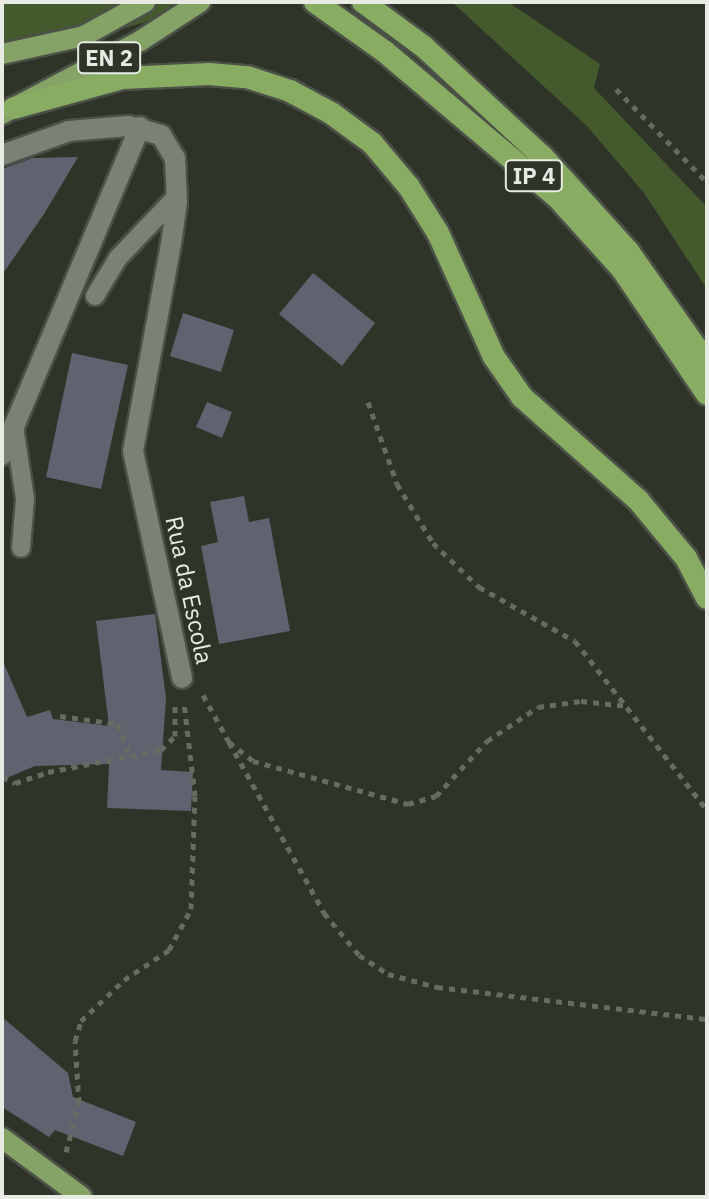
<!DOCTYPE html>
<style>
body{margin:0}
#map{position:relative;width:709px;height:1199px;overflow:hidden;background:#2e3428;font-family:"IBM Plex Sans",sans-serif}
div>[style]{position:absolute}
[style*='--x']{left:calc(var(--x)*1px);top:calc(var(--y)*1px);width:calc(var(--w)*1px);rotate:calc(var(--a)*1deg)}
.green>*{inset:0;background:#445a2d}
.building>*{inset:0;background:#60626f}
.path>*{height:5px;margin-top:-2.5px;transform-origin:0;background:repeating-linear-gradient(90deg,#676c62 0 6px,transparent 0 12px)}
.roads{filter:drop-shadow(2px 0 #4c5148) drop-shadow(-2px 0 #4c5148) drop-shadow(0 2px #4c5148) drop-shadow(0 -2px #4c5148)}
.service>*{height:18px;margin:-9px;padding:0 9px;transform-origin:9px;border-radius:9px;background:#7b8275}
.minor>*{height:20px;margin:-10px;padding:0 10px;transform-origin:10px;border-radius:10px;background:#7b8275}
.primary>*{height:20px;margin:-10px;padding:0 10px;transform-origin:10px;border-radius:10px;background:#85a267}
.trunk>*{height:22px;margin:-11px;padding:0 11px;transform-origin:11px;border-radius:11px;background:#88ad62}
span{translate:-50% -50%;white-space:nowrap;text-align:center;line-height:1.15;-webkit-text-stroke:6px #2e3428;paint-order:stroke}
.shield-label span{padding:2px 6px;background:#2e3428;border:2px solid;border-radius:6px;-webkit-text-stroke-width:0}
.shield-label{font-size:22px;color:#e7ebe4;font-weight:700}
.street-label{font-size:24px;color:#e7ebe4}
.frame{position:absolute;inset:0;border:4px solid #e7ebe4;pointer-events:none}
</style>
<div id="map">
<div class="green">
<i style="clip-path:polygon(2px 2px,216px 2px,5px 62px)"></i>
<i style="clip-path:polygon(452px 2px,508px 2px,600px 64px,594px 88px,707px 207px,707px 289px,644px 193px,587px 126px)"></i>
</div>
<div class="building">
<i style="clip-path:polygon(78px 157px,44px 214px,2px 275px,2px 169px,32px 158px)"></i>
<i style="clip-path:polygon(313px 273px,375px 323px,342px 366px,279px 314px)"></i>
<i style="clip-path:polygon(183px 313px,234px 330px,221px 372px,170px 356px)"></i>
<i style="clip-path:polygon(72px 353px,128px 365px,101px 489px,46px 477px)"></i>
<i style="clip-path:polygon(207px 402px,232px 412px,222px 438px,196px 427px)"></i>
<i style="clip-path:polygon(244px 496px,249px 522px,269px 518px,290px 631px,219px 644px,201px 546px,218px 542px,210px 502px)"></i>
<i style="clip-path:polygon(155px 614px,166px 698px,161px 770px,193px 772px,191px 811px,107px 808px,109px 764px,35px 766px,2px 780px,2px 659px,27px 717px,50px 710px,53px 719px,109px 726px,96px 621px)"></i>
<i style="clip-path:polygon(2px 1017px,68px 1073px,73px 1097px,136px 1122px,123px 1156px,55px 1130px,49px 1137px,2px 1107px)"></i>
</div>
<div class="path">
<i style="--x:616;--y:89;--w:130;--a:45.6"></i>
<i style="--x:368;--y:402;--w:87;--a:70.5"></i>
<i style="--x:397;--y:484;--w:69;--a:58.6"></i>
<i style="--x:433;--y:543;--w:64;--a:43.7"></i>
<i style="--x:479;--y:587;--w:110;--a:29.4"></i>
<i style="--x:575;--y:641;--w:214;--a:52"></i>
<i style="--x:203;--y:695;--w:54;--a:61"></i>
<i style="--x:229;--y:742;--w:31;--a:38"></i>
<i style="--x:253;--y:761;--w:161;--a:15.5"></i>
<i style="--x:408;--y:804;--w:29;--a:-16"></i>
<i style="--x:436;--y:796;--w:75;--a:-47.2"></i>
<i style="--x:487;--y:741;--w:61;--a:-33.7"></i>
<i style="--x:538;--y:707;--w:43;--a:-7.9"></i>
<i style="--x:581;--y:701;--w:47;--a:6.1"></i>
<i style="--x:60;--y:716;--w:59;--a:7.9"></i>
<i style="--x:118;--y:724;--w:35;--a:70"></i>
<i style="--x:229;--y:742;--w:196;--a:60.9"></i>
<i style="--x:324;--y:913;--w:55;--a:50.2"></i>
<i style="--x:359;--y:955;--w:35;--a:33"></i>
<i style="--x:388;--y:974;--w:51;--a:14.9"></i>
<i style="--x:437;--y:987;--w:272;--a:6.8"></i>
<i style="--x:2;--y:777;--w:14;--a:25"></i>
<i style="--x:15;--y:783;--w:35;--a:-18"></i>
<i style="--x:48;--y:772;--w:115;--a:-11"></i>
<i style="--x:161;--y:750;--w:20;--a:-45"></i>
<i style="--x:175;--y:736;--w:32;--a:-90"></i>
<i style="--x:66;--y:1152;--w:51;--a:-75.1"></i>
<i style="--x:79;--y:1103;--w:62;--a:-93.7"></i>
<i style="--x:75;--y:1041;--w:21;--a:-73"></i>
<i style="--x:81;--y:1021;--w:59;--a:-43.6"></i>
<i style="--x:124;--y:980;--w:54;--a:-33.7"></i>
<i style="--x:169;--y:950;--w:47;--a:-61.8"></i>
<i style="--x:191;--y:909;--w:113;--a:-88"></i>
<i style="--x:195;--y:796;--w:94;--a:-96.7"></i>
</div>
<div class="roads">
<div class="service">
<i style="--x:95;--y:296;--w:44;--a:-58.8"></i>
<i style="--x:118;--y:258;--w:86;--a:-46.4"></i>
<i style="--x:14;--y:426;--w:74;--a:81.4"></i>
<i style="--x:25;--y:499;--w:49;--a:94.7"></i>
</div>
<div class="minor">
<i style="--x:2;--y:155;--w:71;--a:-19.7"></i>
<i style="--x:69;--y:131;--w:59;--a:-4.8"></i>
<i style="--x:128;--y:126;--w:34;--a:15"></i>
<i style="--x:161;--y:135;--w:27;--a:59"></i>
<i style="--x:175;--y:158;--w:44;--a:87.4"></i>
<i style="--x:177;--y:202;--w:42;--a:98.1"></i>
<i style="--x:171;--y:244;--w:210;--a:100.4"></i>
<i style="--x:133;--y:451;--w:232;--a:77.8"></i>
<i style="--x:2;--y:455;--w:356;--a:-67.2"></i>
</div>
<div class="primary">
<i style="--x:2;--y:54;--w:84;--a:-12.4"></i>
<i style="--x:84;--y:36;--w:70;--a:-29.1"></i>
<i style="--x:2;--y:114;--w:156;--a:-27.9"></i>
<i style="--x:140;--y:41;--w:72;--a:-33"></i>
<i style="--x:2;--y:1138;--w:99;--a:36.4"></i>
</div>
<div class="trunk">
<i style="--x:315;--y:2;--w:85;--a:35.4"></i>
<i style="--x:384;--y:51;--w:226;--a:40.2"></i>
<i style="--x:557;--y:197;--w:97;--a:47.9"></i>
<i style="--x:622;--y:269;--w:151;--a:55.8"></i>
<i style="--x:363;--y:2;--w:74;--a:36.3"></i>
<i style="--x:423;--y:46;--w:163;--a:42.8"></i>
<i style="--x:543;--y:157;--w:127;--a:47.9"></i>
<i style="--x:628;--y:251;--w:137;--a:54.8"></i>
<i style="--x:14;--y:108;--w:113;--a:-15.4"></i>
<i style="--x:123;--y:78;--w:86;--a:-2.7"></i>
<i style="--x:209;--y:74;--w:38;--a:5"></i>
<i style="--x:247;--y:77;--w:45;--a:18"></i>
<i style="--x:290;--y:91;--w:47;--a:28.2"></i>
<i style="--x:331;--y:113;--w:51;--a:36.2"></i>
<i style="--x:372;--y:143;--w:57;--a:49.9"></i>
<i style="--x:409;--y:187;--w:54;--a:57.8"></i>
<i style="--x:438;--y:233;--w:136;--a:65.7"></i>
<i style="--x:494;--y:357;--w:49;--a:55"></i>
<i style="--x:522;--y:397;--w:155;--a:41.6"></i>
<i style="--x:638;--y:500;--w:75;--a:50.4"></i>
<i style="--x:686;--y:558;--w:45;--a:62.3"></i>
</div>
</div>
<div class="shield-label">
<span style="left:109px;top:58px">EN 2</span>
<span style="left:534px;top:176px">IP 4</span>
</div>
<div class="street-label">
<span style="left:189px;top:590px;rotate:78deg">Rua da Escola</span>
</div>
<div class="frame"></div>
</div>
